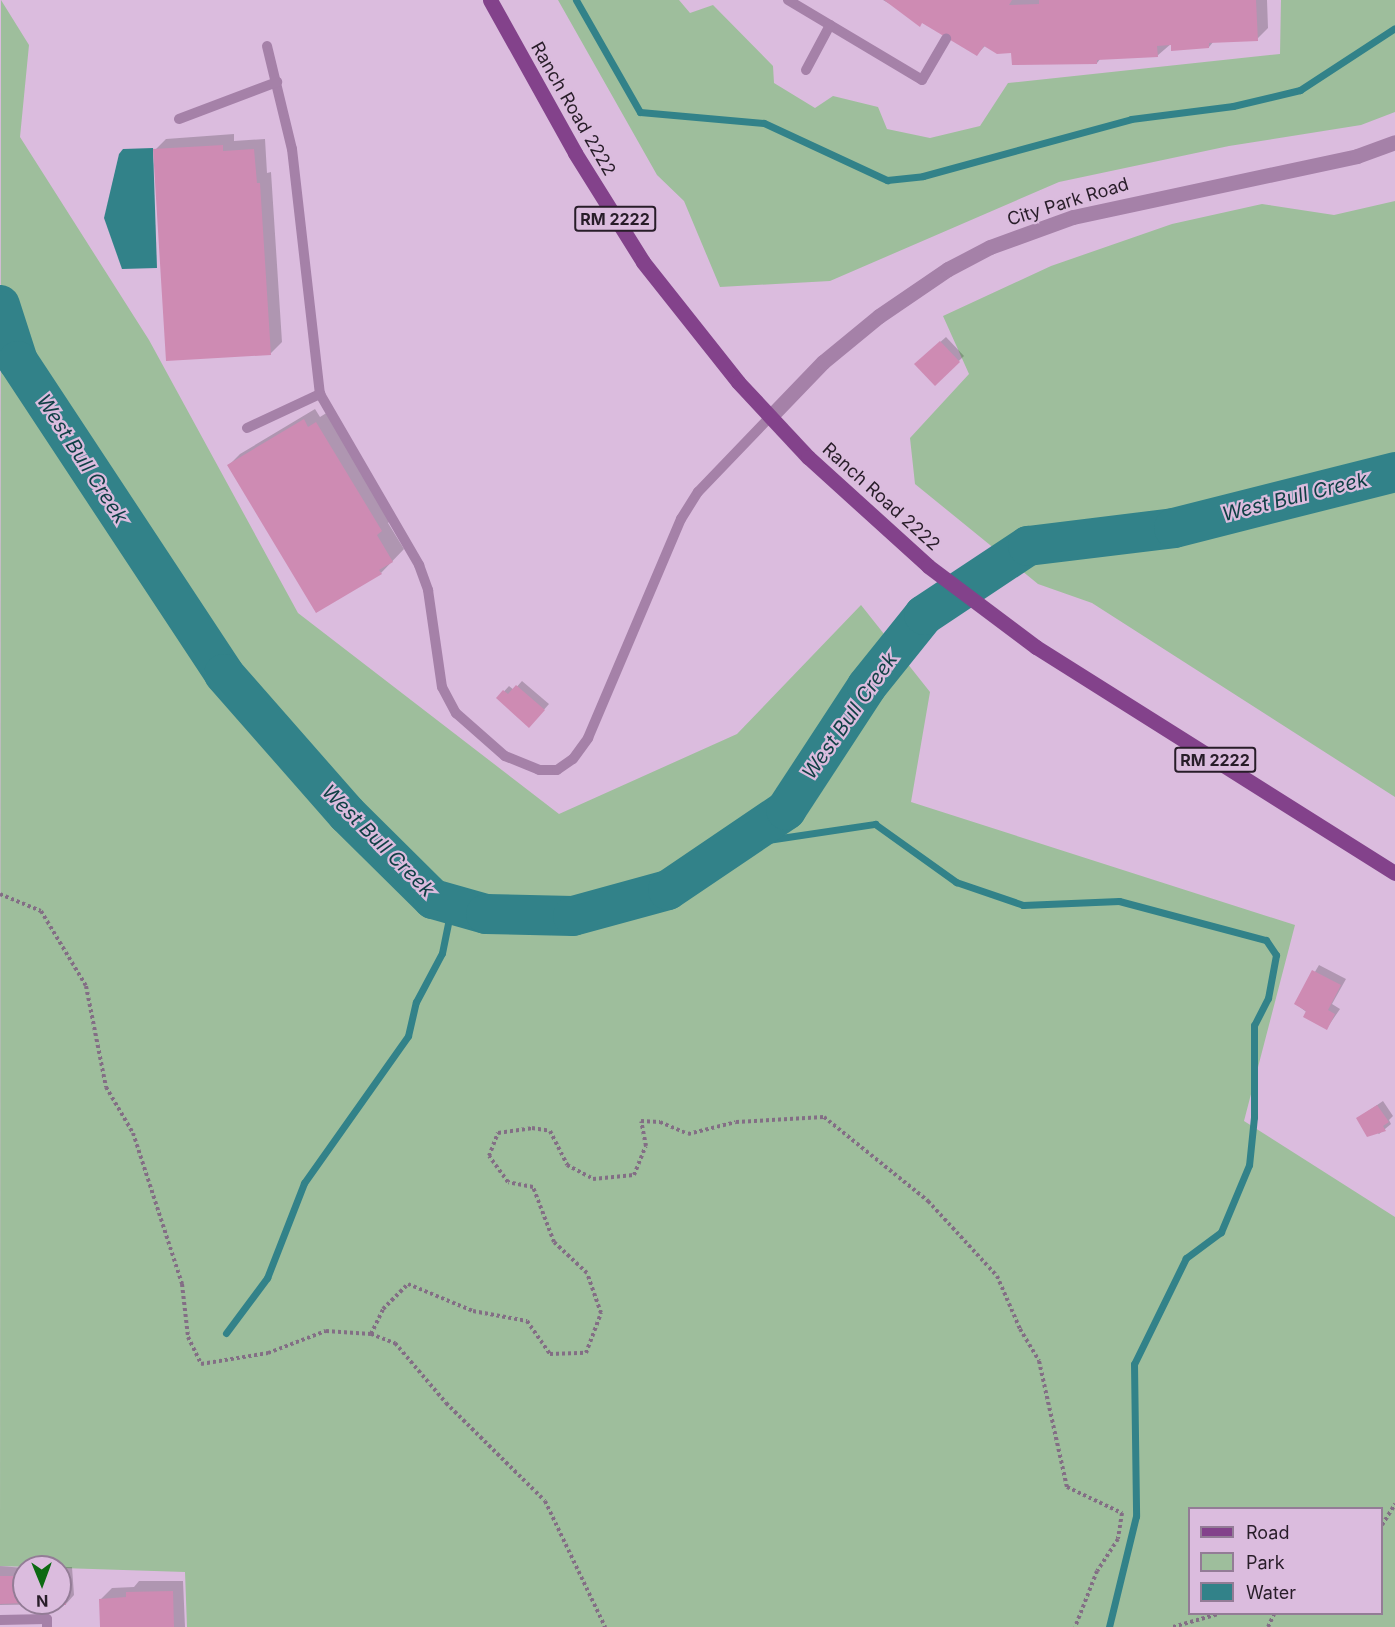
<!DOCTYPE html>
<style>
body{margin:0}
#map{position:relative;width:1395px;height:1627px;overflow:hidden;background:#dbbcde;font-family:Inter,sans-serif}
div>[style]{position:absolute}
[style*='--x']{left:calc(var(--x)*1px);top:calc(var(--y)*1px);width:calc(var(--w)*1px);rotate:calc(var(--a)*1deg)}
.green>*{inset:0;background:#9ebe9c}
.water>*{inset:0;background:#328289}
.shadow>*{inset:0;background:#0003}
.stream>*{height:7px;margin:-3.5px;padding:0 3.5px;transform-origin:3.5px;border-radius:3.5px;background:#328289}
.river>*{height:40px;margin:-20px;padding:0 20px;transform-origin:20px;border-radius:20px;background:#328289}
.building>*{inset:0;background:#ce8bb3}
.path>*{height:4px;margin-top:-2px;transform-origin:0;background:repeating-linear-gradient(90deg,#836e85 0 3px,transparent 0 6px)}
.service>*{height:10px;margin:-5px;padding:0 5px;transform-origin:5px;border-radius:5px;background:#a581a8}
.tertiary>*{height:15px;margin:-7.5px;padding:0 7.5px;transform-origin:7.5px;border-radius:7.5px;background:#a581a8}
.primary>*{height:15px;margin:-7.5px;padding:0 7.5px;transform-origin:7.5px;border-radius:7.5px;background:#83428b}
span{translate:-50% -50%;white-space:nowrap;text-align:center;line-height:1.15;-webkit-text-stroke:4.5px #dbbcde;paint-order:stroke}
.shield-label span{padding:2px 4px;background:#dbbcde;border:2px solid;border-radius:4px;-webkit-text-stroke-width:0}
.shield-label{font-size:16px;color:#281d29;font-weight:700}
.street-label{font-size:18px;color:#281d29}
.water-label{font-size:20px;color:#0f3f44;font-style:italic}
.legend{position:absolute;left:1188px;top:1507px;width:195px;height:108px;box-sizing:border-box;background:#dbbcde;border:2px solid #937c96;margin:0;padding:8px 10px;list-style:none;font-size:18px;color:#281d29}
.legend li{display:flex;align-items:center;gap:12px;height:30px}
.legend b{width:30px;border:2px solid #937c96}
.north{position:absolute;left:12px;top:1555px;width:60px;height:60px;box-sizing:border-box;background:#dbbcde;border:2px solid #937c96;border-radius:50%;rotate:179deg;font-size:16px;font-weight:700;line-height:24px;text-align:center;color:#281d29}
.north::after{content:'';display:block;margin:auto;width:21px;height:27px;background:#0d6913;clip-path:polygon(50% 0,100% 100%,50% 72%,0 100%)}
</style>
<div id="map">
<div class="green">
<i style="clip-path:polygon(evenodd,1px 0,29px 45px,20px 137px,149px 340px,298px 613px,559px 814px,737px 734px,861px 605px,930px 692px,911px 802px,1295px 925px,1244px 1121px,1395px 1217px,1395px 1627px,187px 1627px,185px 1572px,0 1566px,1px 0,1382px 1508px,1382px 1614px,1190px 1614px,1190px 1508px,1382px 1508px)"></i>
<i style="clip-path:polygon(558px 0,679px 0,690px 13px,713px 5px,773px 66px,774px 83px,815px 108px,833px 96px,878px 107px,887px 129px,930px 138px,980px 126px,1008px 83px,1280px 54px,1281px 0,1395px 0,1395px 112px,1361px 125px,1229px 146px,1059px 182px,830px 281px,720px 287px,684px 201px,657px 175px)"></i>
<i style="clip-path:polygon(1395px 201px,1395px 797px,1092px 603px,1038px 584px,915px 484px,910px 438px,969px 374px,943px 316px,1051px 266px,1172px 224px,1262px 204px,1334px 215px)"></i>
</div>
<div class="water">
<i style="clip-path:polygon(153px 148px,157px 268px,122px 269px,104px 218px,119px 154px,123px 149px)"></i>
</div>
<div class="shadow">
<i style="clip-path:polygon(883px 0,1267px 0,1268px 28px,1257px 39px,1214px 41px,1209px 47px,1172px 43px,1157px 56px,1101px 58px,1097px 63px,986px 45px,977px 54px)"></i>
<i style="clip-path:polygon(234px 134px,234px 141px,265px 139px,267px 173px,271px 172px,282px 342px,270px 354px,155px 150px,166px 139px)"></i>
<i style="clip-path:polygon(946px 337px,964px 356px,935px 384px,921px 359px)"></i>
<i style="clip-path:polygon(315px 409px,320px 417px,328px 412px,392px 519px,388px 523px,404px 549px,381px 573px,229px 465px,240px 454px)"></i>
<i style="clip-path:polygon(522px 681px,549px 704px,535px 720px,498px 698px,509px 686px,514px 690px)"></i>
<i style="clip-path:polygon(1319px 965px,1346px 979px,1332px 1004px,1340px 1009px,1327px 1028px,1296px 1004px)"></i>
<i style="clip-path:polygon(1383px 1101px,1393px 1116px,1389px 1120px,1391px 1124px,1379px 1134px,1358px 1118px)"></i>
<i style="clip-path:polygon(59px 1563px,59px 1567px,72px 1567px,74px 1595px,66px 1604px,0 1605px,0 1566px,24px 1568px,24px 1603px,60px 1603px,60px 1567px,30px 1567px)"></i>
<i style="clip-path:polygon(139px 1581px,183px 1581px,185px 1627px,102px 1627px,101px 1599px,112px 1588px,134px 1587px)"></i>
</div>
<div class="stream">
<i style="--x:576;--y:0;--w:129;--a:60.3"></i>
<i style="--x:640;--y:112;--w:124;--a:5.1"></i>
<i style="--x:764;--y:123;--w:136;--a:24.9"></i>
<i style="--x:887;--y:180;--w:36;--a:-6"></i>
<i style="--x:923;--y:176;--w:216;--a:-15.3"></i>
<i style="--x:1131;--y:119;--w:103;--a:-7.3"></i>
<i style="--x:1233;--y:106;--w:69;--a:-13.4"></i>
<i style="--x:1300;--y:90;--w:113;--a:-33.1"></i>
<i style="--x:734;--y:845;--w:143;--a:-8.5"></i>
<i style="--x:875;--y:824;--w:100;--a:35.6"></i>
<i style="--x:956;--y:882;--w:71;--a:18.9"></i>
<i style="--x:1023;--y:905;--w:96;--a:-2.4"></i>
<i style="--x:1119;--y:901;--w:152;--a:14.9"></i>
<i style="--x:1266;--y:940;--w:18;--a:56"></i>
<i style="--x:1276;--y:955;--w:44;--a:100.5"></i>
<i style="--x:1268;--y:998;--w:30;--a:117"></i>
<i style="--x:1254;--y:1025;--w:92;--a:90"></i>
<i style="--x:1254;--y:1117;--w:48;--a:95.9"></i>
<i style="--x:1249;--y:1165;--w:73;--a:112.7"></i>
<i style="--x:1221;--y:1232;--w:44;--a:143.4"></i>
<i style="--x:1186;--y:1258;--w:118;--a:116.1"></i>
<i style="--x:1134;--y:1364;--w:152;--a:89.2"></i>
<i style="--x:1136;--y:1516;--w:114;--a:103.7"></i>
<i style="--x:226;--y:1333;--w:69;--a:-53.3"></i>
<i style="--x:267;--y:1278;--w:102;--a:-68.7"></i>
<i style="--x:304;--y:1183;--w:180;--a:-54.7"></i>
<i style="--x:408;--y:1036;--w:35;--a:-77"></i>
<i style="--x:416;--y:1002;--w:55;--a:-62"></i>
<i style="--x:442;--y:953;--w:50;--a:-78.5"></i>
</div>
<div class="river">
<i style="--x:0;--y:305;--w:59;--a:72.2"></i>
<i style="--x:18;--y:361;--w:375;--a:56.6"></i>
<i style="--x:224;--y:674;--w:186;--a:48.7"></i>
<i style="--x:347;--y:814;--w:121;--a:44.7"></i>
<i style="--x:433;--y:899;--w:55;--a:15.8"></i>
<i style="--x:486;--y:914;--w:87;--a:1.3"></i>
<i style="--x:573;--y:916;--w:98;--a:-15.3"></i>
<i style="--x:668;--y:890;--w:143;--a:-34.1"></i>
<i style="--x:786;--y:810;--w:148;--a:-56.8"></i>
<i style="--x:867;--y:686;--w:91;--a:-51.2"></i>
<i style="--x:924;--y:615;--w:125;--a:-33.6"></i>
<i style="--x:1028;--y:546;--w:147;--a:-7"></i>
<i style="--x:1174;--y:528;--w:228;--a:-14.2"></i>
</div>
<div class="building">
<i style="clip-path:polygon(884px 0,1012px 0,1009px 5px,1039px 4px,1039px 0,1256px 0,1258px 41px,1209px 43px,1209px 48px,1171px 51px,1171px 45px,1157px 46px,1158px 57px,1097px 60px,1097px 64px,1012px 65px,1011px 53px,997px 54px,984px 46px,977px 56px,922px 23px,920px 27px)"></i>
<i style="clip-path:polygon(223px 145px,223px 151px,254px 149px,257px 183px,260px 183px,271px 355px,166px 361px,153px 149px)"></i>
<i style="clip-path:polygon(940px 341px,960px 362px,935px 386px,914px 364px)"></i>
<i style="clip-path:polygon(304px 419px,308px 427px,316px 422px,382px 531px,377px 535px,393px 562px,379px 570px,382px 574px,316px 613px,227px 465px)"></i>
<i style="clip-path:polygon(516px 685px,545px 710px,529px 728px,496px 698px,503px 690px,508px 694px)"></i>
<i style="clip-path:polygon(1312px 970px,1341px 985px,1328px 1010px,1335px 1014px,1327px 1030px,1303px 1017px,1306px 1011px,1294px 1004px)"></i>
<i style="clip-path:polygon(1377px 1105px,1389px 1122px,1383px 1126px,1386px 1131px,1367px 1137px,1356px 1118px)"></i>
<i style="clip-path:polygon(60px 1574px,64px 1574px,66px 1585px,66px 1605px,47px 1605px,60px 1603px)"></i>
<i style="clip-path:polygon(0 1576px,24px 1576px,24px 1603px,0 1604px)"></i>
<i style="clip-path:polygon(173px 1591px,174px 1627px,100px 1627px,99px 1599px,126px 1597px,126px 1592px)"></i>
</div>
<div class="path">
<i style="--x:0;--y:894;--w:44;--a:22.5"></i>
<i style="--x:41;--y:911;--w:87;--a:59"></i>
<i style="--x:86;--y:986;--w:103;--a:78.8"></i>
<i style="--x:106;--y:1087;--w:53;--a:59.6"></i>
<i style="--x:133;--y:1133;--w:159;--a:72"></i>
<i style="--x:182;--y:1284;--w:53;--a:83.5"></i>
<i style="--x:188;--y:1337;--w:30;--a:64"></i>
<i style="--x:201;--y:1364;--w:68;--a:-9.3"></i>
<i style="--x:268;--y:1353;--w:62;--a:-20.8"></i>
<i style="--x:326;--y:1331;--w:45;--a:3.8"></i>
<i style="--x:371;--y:1334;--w:26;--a:21"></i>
<i style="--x:395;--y:1343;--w:79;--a:49.6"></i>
<i style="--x:446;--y:1403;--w:139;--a:44.7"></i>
<i style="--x:545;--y:1501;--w:140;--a:64.5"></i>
<i style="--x:371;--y:1334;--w:28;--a:-64"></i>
<i style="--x:383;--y:1309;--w:35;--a:-45"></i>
<i style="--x:408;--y:1284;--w:70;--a:22.6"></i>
<i style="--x:473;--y:1311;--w:55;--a:10.5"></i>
<i style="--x:527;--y:1321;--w:40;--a:55.1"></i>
<i style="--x:550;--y:1354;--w:36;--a:-2"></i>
<i style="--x:586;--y:1353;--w:43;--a:-69.4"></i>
<i style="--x:601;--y:1313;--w:42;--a:-109.3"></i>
<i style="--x:587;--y:1273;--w:45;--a:-136.8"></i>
<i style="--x:554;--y:1242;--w:59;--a:-110.9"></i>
<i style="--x:533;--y:1187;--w:25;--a:-169"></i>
<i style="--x:508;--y:1182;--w:32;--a:-126"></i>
<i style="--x:489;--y:1156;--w:25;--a:-69"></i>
<i style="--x:498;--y:1133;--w:34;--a:-8"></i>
<i style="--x:532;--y:1128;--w:18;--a:9"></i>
<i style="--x:550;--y:1131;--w:38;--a:63"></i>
<i style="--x:567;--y:1165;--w:30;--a:28"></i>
<i style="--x:593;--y:1179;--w:41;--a:-5.6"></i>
<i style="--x:634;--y:1175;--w:31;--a:-68"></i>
<i style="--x:646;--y:1146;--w:25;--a:-101"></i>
<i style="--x:641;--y:1121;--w:19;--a:3"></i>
<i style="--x:660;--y:1122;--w:30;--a:23"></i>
<i style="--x:688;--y:1134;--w:49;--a:-14"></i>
<i style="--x:736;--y:1122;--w:88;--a:-3.3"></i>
<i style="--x:824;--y:1117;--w:134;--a:38.9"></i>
<i style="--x:928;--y:1201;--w:102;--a:47.4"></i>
<i style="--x:997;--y:1276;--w:58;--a:66.5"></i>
<i style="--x:1020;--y:1329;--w:37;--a:59"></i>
<i style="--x:1039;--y:1361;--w:129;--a:77.5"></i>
<i style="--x:1067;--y:1487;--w:61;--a:25.3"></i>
<i style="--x:1122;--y:1513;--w:26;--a:99"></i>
<i style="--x:1118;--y:1539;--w:38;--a:123"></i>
<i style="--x:1097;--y:1571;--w:60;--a:111.4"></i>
<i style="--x:1382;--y:1525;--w:25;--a:-58"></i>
<i style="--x:1173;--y:1627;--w:47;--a:-16.1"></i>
<i style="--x:1268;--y:1627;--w:14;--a:-65"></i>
</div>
<div class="service">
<i style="--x:788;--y:0;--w:156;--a:30.8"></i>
<i style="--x:922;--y:80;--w:48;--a:-59.7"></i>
<i style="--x:267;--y:46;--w:106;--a:76.4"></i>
<i style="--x:292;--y:149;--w:247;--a:83.5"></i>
<i style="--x:320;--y:394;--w:198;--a:59.9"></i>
<i style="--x:419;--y:565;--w:27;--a:70"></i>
<i style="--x:428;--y:590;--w:98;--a:81.8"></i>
<i style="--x:442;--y:687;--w:30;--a:62"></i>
<i style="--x:456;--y:713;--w:65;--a:41.3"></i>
<i style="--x:505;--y:756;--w:37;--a:22"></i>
<i style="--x:539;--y:770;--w:18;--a:0"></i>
<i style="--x:557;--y:770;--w:19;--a:-35"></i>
<i style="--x:573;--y:759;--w:26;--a:-54"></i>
<i style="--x:588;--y:738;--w:238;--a:-67"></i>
<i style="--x:681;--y:519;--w:32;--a:-58"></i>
<i style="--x:698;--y:492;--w:104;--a:-46.2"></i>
<i style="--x:806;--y:70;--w:51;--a:-61.9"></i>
<i style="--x:179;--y:119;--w:105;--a:-20.7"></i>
<i style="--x:247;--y:428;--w:81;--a:-25"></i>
<i style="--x:0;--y:1620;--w:47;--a:-1.2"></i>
<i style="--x:47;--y:1619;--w:8;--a:90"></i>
</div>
<div class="tertiary">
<i style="--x:770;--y:417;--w:76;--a:-46.1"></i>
<i style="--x:823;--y:362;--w:72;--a:-39.4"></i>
<i style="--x:879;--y:316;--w:83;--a:-34.3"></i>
<i style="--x:948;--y:269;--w:47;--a:-27.6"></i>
<i style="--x:990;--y:247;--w:88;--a:-19.9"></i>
<i style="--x:1073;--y:217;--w:290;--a:-12.1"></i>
<i style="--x:1357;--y:156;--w:40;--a:-20.2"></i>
</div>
<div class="primary">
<i style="--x:490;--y:0;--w:175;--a:60.9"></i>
<i style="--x:575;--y:153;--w:128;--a:58"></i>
<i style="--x:643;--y:262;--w:153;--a:51.6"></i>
<i style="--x:738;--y:382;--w:103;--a:47"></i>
<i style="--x:808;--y:457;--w:162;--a:42.2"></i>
<i style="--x:928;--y:566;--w:135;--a:36.9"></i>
<i style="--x:1036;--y:647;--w:424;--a:32.2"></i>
</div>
<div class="shield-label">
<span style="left:615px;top:219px">RM 2222</span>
<span style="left:1215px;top:760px">RM 2222</span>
</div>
<div class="street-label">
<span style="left:573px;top:109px;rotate:60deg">Ranch Road 2222</span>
<span style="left:1068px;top:202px;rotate:-17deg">City Park Road</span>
<span style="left:881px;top:497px;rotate:42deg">Ranch Road 2222</span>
</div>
<div class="water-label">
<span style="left:82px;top:459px;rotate:57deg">West Bull Creek</span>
<span style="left:1295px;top:497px;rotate:-14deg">West Bull Creek</span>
<span style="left:850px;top:716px;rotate:-55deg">West Bull Creek</span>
<span style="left:378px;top:841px;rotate:45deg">West Bull Creek</span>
</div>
<ul class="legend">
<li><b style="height:8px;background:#83428b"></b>Road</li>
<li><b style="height:16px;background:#9ebe9c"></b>Park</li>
<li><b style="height:16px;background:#328289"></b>Water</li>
</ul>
<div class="north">N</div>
</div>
